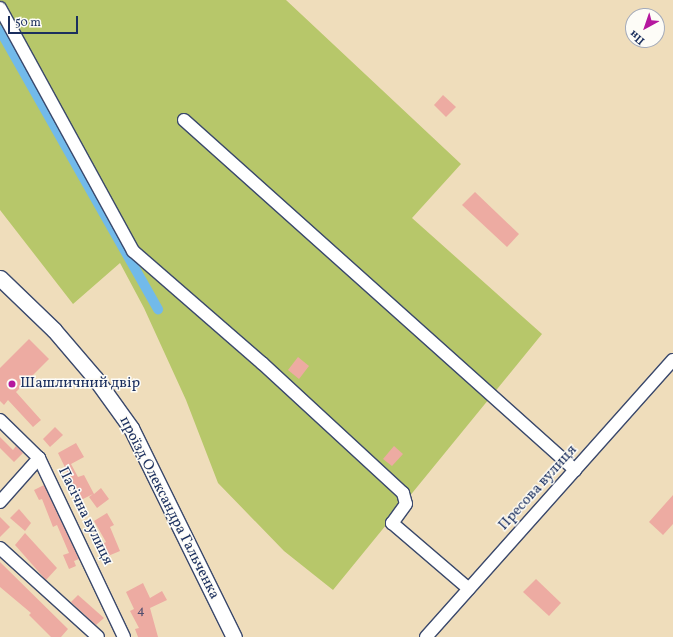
<!DOCTYPE html>
<meta charset="utf-8">
<style>
body{margin:0}
#map{position:relative;width:673px;height:637px;overflow:hidden;background:#efddbb;font-family:Vollkorn,serif}
div>[style]{position:absolute}
[style*='--x']{left:calc(var(--x)*1px);top:calc(var(--y)*1px);width:calc(var(--w)*1px);rotate:calc(var(--a)*1deg)}
.green>*{inset:0;background:#b7c76a}
.canal>*{height:10px;margin:-5px;padding:0 5px;transform-origin:5px;border-radius:5px;background:#72baea}
.building>*{inset:0;background:#edaba2}
.roads{filter:drop-shadow(1px 0 #3b496c) drop-shadow(-1px 0 #3b496c) drop-shadow(0 1px #3b496c) drop-shadow(0 -1px #3b496c)}
.minor>*{height:12px;margin:-6px;padding:0 6px;transform-origin:6px;border-radius:6px;background:#fff}
.major>*{height:15px;margin:-7.5px;padding:0 7.5px;transform-origin:7.5px;border-radius:7.5px;background:#fff}
.dots>*{width:11px;height:11px;translate:-50% -50%;box-sizing:border-box;border:2px solid #fdfcf7;border-radius:50%}
span{translate:-50% -50%;white-space:nowrap;text-align:center;line-height:1.15;-webkit-text-stroke:3px #fdfcf7;paint-order:stroke}
.number-label{font-size:13px;color:#504e6f}
.number-label span{-webkit-text-stroke-width:0}
.poi-label{font-size:15px;color:#1b2f5e}
.left{translate:0 -50%;text-align:left}
.street-label{font-size:15px;color:#1b2f5e}
.north{position:absolute;left:625px;top:8px;width:40px;height:40px;box-sizing:border-box;background:#fdfcf7;border:1px solid #a3aaba;border-radius:50%;rotate:220deg;font-size:11px;font-weight:700;line-height:16px;text-align:center;color:#1b2f5e}
.north::after{content:'';display:block;margin:auto;width:14px;height:18px;background:#b5179e;clip-path:polygon(50% 0,100% 100%,50% 72%,0 100%)}
.scale{position:absolute;left:8px;top:16px;width:70px;height:18px;box-sizing:border-box;border:2px solid #1b2f5e;border-top:0;padding-left:5px;font-size:12px;line-height:14px;white-space:nowrap;color:#1b2f5e;-webkit-text-stroke:3px #fdfcf7;paint-order:stroke}
</style>
<div id="map">
<div class="green">
<i style="clip-path:polygon(0 0,286px 0,461px 164px,412px 218px,542px 334px,333px 590px,284px 551px,218px 483px,186px 400px,144px 308px,120px 263px,73px 304px,0 210px)"></i>
</div>
<div class="canal">
<i style="--x:0;--y:30;--w:321;--a:60.5"></i>
</div>
<div class="building">
<i style="clip-path:polygon(443px 95px,456px 107px,446px 117px,434px 105px)"></i>
<i style="clip-path:polygon(475px 192px,519px 234px,507px 247px,462px 205px)"></i>
<i style="clip-path:polygon(29px 339px,49px 359px,16px 392px,41px 420px,33px 427px,8px 400px,4px 405px,0 401px,0 368px)"></i>
<i style="clip-path:polygon(298px 357px,309px 366px,299px 379px,288px 370px)"></i>
<i style="clip-path:polygon(55px 427px,63px 435px,50px 447px,43px 439px)"></i>
<i style="clip-path:polygon(0 437px,13px 450px,16px 446px,23px 453px,14px 462px,0 448px)"></i>
<i style="clip-path:polygon(76px 443px,84px 457px,71px 464px,78px 477px,84px 475px,94px 494px,101px 488px,109px 499px,97px 508px,89px 497px,93px 494px,81px 500px,58px 453px)"></i>
<i style="clip-path:polygon(394px 446px,403px 454px,392px 466px,383px 459px)"></i>
<i style="clip-path:polygon(44px 485px,79px 559px,74px 561px,76px 566px,69px 569px,63px 555px,69px 553px,57px 525px,53px 527px,42px 499px,39px 500px,34px 490px)"></i>
<i style="clip-path:polygon(673px 495px,673px 524px,663px 535px,649px 522px)"></i>
<i style="clip-path:polygon(19px 509px,31px 523px,25px 531px,10px 518px)"></i>
<i style="clip-path:polygon(107px 513px,114px 525px,110px 527px,120px 551px,108px 556px,102px 544px,106px 542px,94px 521px)"></i>
<i style="clip-path:polygon(0 517px,10px 527px,0 537px)"></i>
<i style="clip-path:polygon(25px 533px,57px 568px,46px 580px,15px 545px)"></i>
<i style="clip-path:polygon(0 562px,68px 629px,61px 637px,51px 637px,29px 615px,31px 613px,0 587px)"></i>
<i style="clip-path:polygon(536px 579px,561px 603px,549px 616px,523px 592px)"></i>
<i style="clip-path:polygon(143px 583px,150px 598px,162px 591px,167px 600px,150px 608px,158px 637px,138px 637px,135px 629px,139px 628px,130px 611px,134px 609px,126px 592px)"></i>
<i style="clip-path:polygon(78px 595px,104px 618px,96px 625px,71px 602px)"></i>
</div>
<div class="roads">
<div class="minor">
<i style="--x:0;--y:8;--w:277;--a:61.3"></i>
<i style="--x:133;--y:251;--w:171;--a:41"></i>
<i style="--x:262;--y:363;--w:192;--a:42.7"></i>
<i style="--x:403;--y:493;--w:11;--a:75"></i>
<i style="--x:406;--y:504;--w:24;--a:126"></i>
<i style="--x:392;--y:523;--w:101;--a:40.6"></i>
<i style="--x:184;--y:120;--w:525;--a:41.83"></i>
<i style="--x:0;--y:420;--w:54;--a:44.3"></i>
<i style="--x:39;--y:458;--w:198;--a:64.6"></i>
<i style="--x:0;--y:502;--w:59;--a:-48.4"></i>
<i style="--x:0;--y:548;--w:132;--a:42.2"></i>
<i style="--x:426;--y:637;--w:371;--a:-48.3"></i>
</div>
<div class="major">
<i style="--x:0;--y:278;--w:75;--a:43.9"></i>
<i style="--x:54;--y:330;--w:63;--a:49.5"></i>
<i style="--x:95;--y:378;--w:62;--a:54.2"></i>
<i style="--x:131;--y:428;--w:233;--a:63.8"></i>
</div>
</div>
<div class="dots">
<i style="left:12px;top:384px;background:#b5179e"></i>
</div>
<div class="number-label">
<span style="left:141px;top:611px">4</span>
</div>
<div class="poi-label">
<span class="left" style="left:20px;top:384px">Шашличний двір</span>
</div>
<div class="street-label">
<span style="left:538px;top:488px;rotate:-48deg">Пресова вулиця</span>
<span style="left:169px;top:508px;rotate:63deg">проїзд Олександра Гальченка</span>
<span style="left:85px;top:516px;rotate:64deg">Пасічна вулиця</span>
</div>
<div class="north">Пн</div>
<div class="scale">50 m</div>
</div>
